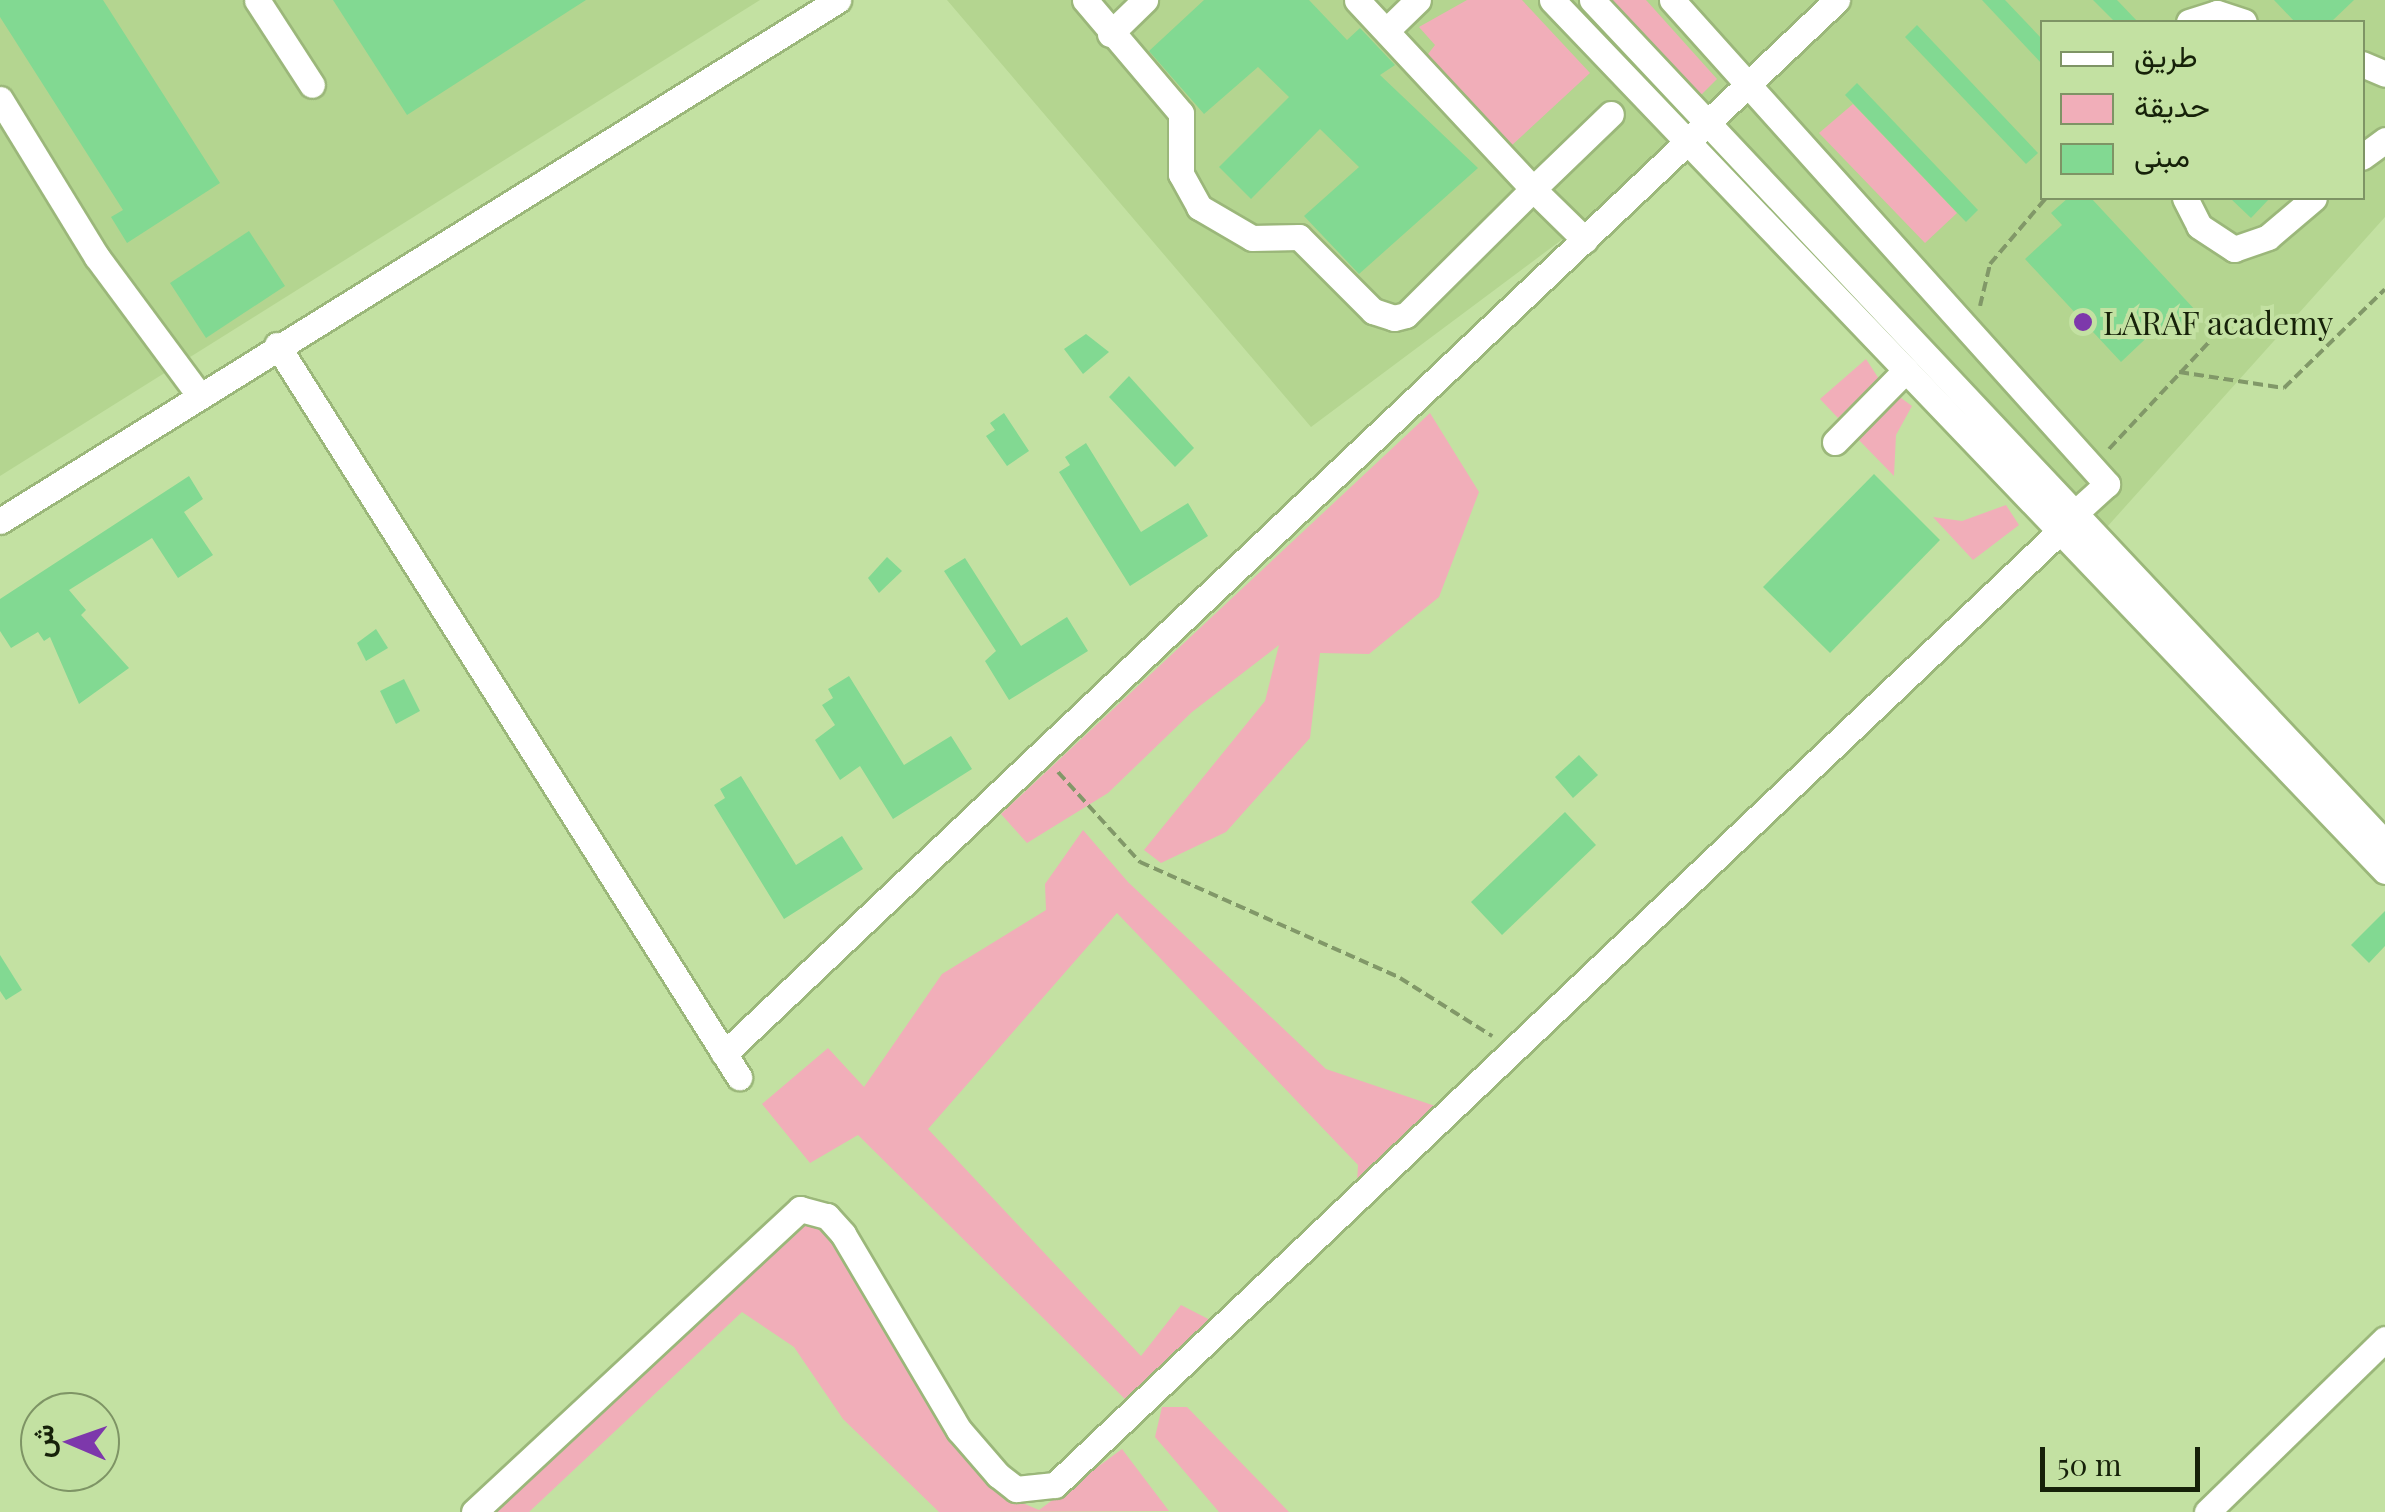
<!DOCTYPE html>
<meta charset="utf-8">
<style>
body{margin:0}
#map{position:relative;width:2385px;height:1512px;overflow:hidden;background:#c3e1a2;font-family:"Playfair Display",Vazirmatn,serif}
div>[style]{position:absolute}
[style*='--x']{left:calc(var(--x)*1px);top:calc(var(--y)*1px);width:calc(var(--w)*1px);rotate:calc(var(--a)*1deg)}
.built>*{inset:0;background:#b4d590}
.green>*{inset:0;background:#f1aeb9}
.building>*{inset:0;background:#82d992}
.path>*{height:4px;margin-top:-2px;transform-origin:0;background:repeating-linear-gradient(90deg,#819868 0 10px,transparent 0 15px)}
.roads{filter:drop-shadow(2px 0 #9bb77a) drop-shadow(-2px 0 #9bb77a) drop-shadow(0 2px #9bb77a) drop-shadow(0 -2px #9bb77a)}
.minor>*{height:25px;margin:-12.5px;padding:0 12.5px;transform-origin:12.5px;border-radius:12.5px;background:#fff}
.dots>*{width:28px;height:28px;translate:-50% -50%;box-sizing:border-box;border:5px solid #c3e1a2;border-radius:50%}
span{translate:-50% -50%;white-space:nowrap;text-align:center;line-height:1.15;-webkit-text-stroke:8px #c3e1a2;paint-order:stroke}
.poi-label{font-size:32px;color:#162109}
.left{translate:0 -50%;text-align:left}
.legend{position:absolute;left:2040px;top:20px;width:325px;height:180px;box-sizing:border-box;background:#c3e1a2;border:2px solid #7e9465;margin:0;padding:12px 18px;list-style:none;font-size:30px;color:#162109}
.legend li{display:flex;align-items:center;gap:20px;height:50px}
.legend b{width:50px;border:2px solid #7e9465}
.north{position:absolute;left:20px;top:1392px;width:100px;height:100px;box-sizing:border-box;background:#c3e1a2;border:2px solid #7e9465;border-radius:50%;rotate:272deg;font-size:28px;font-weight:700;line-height:40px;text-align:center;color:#162109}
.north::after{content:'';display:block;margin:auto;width:35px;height:45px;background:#7d38ab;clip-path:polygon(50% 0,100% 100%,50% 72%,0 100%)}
.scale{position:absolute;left:2040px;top:1447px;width:160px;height:45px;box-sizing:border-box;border:5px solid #162109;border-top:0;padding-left:12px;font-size:30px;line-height:35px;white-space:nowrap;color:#162109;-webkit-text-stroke:8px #c3e1a2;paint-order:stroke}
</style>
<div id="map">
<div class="built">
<i style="clip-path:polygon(0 0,760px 0,0 476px)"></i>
<i style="clip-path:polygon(evenodd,947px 0,2385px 0,2385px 217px,2098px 537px,1690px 144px,1311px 427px,947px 0,2042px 22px,2362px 22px,2362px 198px,2042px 198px,2042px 22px)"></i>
</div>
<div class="green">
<i style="clip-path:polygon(1467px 0,1522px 0,1590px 73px,1511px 146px,1425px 58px,1435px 45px,1419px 27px)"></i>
<i style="clip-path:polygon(1600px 0,1646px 0,1717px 79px,1696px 100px)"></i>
<i style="clip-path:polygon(1853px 104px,1957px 213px,1925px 243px,1819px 133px)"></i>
<i style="clip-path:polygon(1866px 359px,1879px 379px,1838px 418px,1820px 399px)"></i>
<i style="clip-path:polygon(1897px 395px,1912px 406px,1896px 435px,1894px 476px,1856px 437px)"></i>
<i style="clip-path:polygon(1430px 413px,1479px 492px,1439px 597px,1369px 654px,1320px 653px,1310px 738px,1226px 832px,1161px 863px,1144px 850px,1265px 701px,1279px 645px,1192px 712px,1108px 793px,1027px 843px,1001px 814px)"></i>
<i style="clip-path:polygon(2006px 505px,2019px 525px,1973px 560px,1933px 517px,1962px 521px)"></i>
<i style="clip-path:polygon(1083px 830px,1128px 882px,1326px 1069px,1441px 1108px,1357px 1183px,1358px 1165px,1117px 913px,928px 1129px,1141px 1356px,1181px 1305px,1216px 1323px,1131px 1405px,858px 1135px,810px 1163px,762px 1104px,828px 1048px,864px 1087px,942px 974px,1046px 910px,1045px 884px)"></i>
<i style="clip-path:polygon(822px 1218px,1004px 1495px,1039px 1510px,1122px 1449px,1169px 1511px,939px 1512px,843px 1419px,794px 1347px,742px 1312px,529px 1512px,492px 1512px,787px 1230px)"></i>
<i style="clip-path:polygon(1162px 1407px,1187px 1407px,1289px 1512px,1219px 1512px,1155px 1437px)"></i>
</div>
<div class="building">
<i style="clip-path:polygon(0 0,103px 0,220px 183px,127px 243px,111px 217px,123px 210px,0 17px)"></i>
<i style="clip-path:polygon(333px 0,586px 0,407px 115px)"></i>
<i style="clip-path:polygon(1204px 0,1309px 0,1347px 40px,1360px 28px,1395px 65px,1380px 75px,1478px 168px,1359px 274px,1304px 216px,1359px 167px,1320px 129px,1251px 199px,1219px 167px,1289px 97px,1258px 67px,1204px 114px,1149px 51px)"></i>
<i style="clip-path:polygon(1982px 0,2005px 0,2042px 39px,2042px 64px)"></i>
<i style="clip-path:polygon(2093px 0,2117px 0,2138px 22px,2115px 22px)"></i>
<i style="clip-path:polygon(2274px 0,2354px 0,2331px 22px,2295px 22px)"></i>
<i style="clip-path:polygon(1917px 25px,2038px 153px,2026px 164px,1905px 37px)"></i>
<i style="clip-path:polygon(1857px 83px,1978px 210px,1966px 222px,1845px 95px)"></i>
<i style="clip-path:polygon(2068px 198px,2091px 198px,2197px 312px,2169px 338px,2158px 327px,2121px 362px,2025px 259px,2062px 225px,2051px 213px)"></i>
<i style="clip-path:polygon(2230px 198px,2270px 198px,2251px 218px)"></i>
<i style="clip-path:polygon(249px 231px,285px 286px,206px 338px,170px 283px)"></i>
<i style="clip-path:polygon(1086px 334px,1109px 352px,1083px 374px,1064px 349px)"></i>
<i style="clip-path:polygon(1129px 376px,1194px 448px,1175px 467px,1109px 397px)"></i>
<i style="clip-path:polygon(1004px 413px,1029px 451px,1007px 466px,986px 436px,995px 430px,990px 423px)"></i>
<i style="clip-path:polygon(1086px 443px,1141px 532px,1188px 503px,1208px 536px,1130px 586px,1059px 472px,1070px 465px,1065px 457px)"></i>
<i style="clip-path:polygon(1874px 474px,1940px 540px,1830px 653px,1763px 587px)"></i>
<i style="clip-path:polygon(189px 476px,203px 499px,184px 512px,213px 555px,178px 578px,152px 538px,69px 590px,86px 610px,81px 615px,129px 668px,79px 704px,50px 637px,44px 641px,38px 632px,11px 648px,0 631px,0 599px)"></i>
<i style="clip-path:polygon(887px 557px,902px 571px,879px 593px,868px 578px)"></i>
<i style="clip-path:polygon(965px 558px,1021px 646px,1067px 617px,1088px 651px,1009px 700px,985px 661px,996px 651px,944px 571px)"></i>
<i style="clip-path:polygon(376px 629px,388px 648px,366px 661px,357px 643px)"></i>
<i style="clip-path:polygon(849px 676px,904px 765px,951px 736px,972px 769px,893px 819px,860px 766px,840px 780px,815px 740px,835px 725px,822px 705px,833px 698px,828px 689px)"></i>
<i style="clip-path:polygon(404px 679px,420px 711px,396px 724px,380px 691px)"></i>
<i style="clip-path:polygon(1579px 755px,1598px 775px,1573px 798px,1555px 777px)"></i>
<i style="clip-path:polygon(741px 776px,796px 865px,842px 836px,863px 869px,784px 919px,714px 805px,725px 798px,720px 789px)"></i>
<i style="clip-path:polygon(1565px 812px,1596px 845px,1502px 935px,1471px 902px)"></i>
<i style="clip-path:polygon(2385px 911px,2385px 946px,2369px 963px,2351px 945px)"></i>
<i style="clip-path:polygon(0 955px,22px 990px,6px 1000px,0 991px)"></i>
</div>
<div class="path">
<i style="--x:1980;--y:306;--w:43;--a:-76.6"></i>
<i style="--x:1990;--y:264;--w:87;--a:-49.7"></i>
<i style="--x:2179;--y:372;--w:106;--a:8.7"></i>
<i style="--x:2284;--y:388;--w:141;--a:-44.4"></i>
<i style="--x:2109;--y:449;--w:148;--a:-46.9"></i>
<i style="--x:1058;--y:772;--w:122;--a:47.7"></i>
<i style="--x:1140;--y:862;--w:285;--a:24"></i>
<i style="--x:1400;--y:978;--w:109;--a:32.2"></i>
</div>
<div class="roads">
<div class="minor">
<i style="--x:257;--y:0;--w:101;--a:57.1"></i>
<i style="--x:1085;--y:0;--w:148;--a:49.7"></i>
<i style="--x:1181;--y:113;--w:61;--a:90"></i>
<i style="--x:1181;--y:174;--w:38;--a:61"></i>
<i style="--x:1199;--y:207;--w:61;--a:30.3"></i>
<i style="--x:1252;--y:238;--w:47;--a:-1.2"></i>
<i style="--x:1299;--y:237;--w:105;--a:45"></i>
<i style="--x:1373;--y:311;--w:22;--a:18"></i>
<i style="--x:1394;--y:318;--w:12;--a:-14"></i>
<i style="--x:1406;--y:315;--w:179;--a:-44.8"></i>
<i style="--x:1533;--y:189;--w:258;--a:-133"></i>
<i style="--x:1552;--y:0;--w:1205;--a:46.28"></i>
<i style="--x:1592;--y:0;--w:1157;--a:46.75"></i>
<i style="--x:1672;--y:0;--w:651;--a:48.05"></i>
<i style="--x:2107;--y:484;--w:43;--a:137.8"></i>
<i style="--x:2189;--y:22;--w:29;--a:-18"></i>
<i style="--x:2217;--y:13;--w:28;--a:18"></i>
<i style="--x:1387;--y:30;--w:43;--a:-44.1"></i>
<i style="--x:1110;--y:34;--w:49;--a:-44.2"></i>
<i style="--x:2362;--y:64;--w:25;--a:23"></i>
<i style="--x:0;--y:99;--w:185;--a:58.5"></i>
<i style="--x:97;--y:257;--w:172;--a:53.5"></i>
<i style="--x:2362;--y:157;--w:29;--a:-36"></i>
<i style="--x:2185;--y:198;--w:31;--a:63"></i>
<i style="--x:2199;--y:226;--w:42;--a:33.3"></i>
<i style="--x:2234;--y:249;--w:36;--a:-19"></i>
<i style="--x:2268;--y:237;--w:60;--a:-40.3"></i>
<i style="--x:1585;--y:240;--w:73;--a:-135.6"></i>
<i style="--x:1533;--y:189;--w:108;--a:-43.9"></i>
<i style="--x:277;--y:345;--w:866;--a:57.74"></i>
<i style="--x:1835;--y:442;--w:101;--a:-45.4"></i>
<i style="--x:0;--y:521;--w:987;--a:-31.87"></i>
<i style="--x:724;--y:1054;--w:1533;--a:-43.44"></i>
<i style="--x:474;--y:1512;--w:445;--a:-42.9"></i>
<i style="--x:800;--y:1209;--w:28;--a:15"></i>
<i style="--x:827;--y:1216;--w:24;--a:48"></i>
<i style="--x:843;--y:1234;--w:228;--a:59.4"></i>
<i style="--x:959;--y:1430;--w:60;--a:49.1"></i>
<i style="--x:998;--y:1475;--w:23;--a:38"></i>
<i style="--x:1016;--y:1489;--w:39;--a:-6"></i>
<i style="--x:1055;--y:1485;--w:1384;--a:-43.51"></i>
<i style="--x:2207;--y:1512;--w:248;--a:-44.2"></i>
</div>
</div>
<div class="dots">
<i style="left:2083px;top:322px;background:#7d38ab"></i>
</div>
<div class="poi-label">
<span class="left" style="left:2103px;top:322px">LARAF academy</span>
</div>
<ul class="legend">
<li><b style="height:12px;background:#fff"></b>طريق</li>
<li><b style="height:28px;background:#f1aeb9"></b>حديقة</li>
<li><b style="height:28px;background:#82d992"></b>مبنى</li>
</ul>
<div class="north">ش</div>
<div class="scale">50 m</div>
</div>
